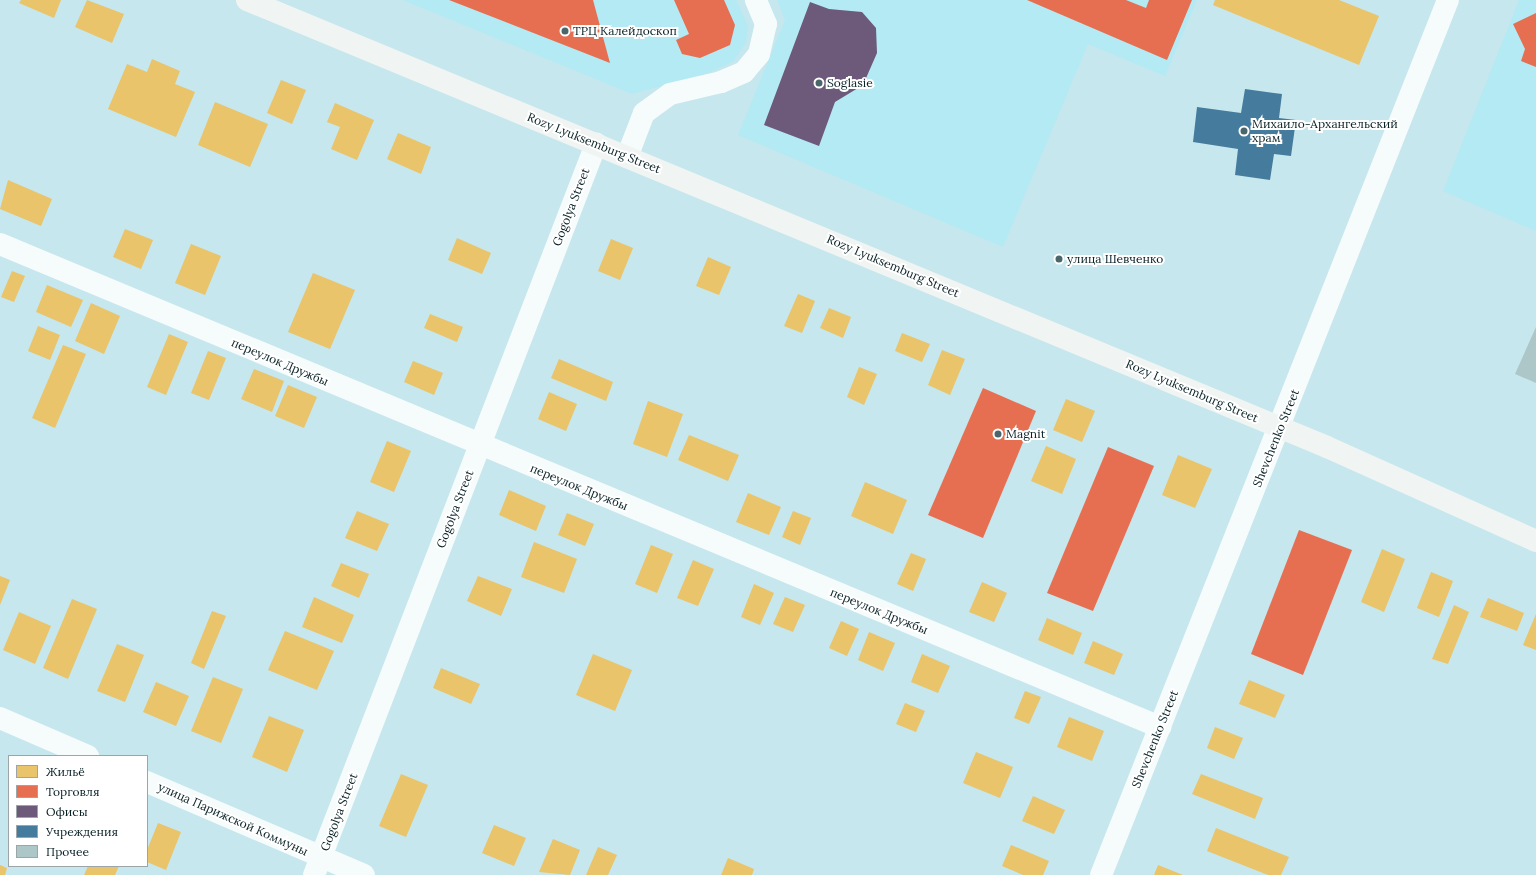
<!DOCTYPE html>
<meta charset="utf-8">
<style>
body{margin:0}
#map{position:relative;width:1536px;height:875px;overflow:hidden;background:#c6e7ed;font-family:Lora,serif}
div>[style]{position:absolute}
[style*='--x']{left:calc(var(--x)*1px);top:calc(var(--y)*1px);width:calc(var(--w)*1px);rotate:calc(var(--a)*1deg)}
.built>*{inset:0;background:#b3eaf4}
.homes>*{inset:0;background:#e9c46a}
.shops>*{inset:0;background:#e76f51}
.offices>*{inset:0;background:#6d597a}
.public>*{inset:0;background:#457b9d}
.building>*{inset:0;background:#adc7c9}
.minor>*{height:22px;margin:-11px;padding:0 11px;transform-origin:11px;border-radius:11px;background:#f6fbfc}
.secondary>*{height:22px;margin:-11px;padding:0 11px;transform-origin:11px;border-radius:11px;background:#f0f4f2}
.dots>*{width:11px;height:11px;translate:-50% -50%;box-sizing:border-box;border:2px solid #fff;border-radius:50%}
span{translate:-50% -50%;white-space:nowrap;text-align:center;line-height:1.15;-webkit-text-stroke:4px #fff;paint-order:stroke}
.poi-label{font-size:12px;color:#082125}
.left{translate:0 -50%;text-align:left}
.street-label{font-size:12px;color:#082125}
.legend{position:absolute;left:8px;top:755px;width:140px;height:112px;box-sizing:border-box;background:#fff;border:1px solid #9ca6a8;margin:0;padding:5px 7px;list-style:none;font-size:12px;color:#082125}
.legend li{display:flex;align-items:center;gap:8px;height:20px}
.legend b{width:20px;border:1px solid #9ca6a8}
</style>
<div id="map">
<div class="built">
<i style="clip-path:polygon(403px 0,736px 0,748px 25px,746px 42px,734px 61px,708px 73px,632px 94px)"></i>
<i style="clip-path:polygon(777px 0,1197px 0,1165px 76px,1088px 44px,1003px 247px,738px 135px,785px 20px)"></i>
<i style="clip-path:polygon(1519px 0,1536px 0,1536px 231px,1443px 191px)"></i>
</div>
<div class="homes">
<i style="clip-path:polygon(21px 0,61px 0,54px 18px,19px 3px)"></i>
<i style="clip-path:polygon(87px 0,124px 14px,112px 43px,75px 27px)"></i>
<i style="clip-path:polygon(1215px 0,1339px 0,1379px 16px,1359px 65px,1213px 5px)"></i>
<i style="clip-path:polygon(152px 59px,180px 71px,175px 84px,195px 92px,176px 137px,108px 109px,127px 64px,147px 72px)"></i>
<i style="clip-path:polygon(281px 80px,306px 90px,292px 124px,267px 113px)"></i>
<i style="clip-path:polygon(215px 102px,268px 124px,250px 167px,198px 145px)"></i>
<i style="clip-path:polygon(335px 103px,374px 120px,357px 160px,331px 149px,340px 127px,327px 122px)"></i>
<i style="clip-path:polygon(398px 133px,431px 147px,421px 174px,387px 159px)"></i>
<i style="clip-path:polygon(8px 180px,52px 199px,41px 226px,0 209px)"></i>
<i style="clip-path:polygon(125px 229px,153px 240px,141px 269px,113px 257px)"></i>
<i style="clip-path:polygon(457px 238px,491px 253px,482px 274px,448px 260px)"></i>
<i style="clip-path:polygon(611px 239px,633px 248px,620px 280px,598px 271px)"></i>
<i style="clip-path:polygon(191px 244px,221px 256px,205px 295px,175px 283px)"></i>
<i style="clip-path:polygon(708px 257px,731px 267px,719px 295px,696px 286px)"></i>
<i style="clip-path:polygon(12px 271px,25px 276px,14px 302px,1px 297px)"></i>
<i style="clip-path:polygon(313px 273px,355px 290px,330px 349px,288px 332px)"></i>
<i style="clip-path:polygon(47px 285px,83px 300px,71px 327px,36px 312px)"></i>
<i style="clip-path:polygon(798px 294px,815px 301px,802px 333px,784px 326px)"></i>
<i style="clip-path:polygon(91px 303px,120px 316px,104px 354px,75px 341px)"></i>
<i style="clip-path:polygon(829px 308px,851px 317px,843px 338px,820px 328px)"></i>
<i style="clip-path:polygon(430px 314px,463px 327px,457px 342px,424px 328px)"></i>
<i style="clip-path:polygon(38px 326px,60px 335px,50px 360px,28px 351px)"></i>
<i style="clip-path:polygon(902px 333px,930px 344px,922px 362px,895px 351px)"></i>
<i style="clip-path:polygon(169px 334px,188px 342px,166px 395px,147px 387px)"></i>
<i style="clip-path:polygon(63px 345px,86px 354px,55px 428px,32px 418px)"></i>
<i style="clip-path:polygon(942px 350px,965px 359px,950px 395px,928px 385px)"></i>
<i style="clip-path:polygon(208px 351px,226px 358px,209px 400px,191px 393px)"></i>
<i style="clip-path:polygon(559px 359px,613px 382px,606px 401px,551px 378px)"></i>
<i style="clip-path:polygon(413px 361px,443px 373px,434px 395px,404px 382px)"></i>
<i style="clip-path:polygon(859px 367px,877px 374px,864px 405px,847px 397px)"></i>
<i style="clip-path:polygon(254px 369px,284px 381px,272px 412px,241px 399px)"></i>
<i style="clip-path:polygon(288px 385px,317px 397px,304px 428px,275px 416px)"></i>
<i style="clip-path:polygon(549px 392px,577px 404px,566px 431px,538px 419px)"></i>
<i style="clip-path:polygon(1066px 399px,1095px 411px,1082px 442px,1053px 430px)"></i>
<i style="clip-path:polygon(648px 401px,683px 414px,667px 457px,633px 444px)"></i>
<i style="clip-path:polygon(689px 435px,739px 455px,728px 481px,678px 460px)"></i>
<i style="clip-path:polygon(387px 441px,411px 451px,394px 492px,370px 482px)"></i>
<i style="clip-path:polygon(1046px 446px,1076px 459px,1062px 494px,1031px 481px)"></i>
<i style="clip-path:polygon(1178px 455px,1212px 469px,1195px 508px,1162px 495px)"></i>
<i style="clip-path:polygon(865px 482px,907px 500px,893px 534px,851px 516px)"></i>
<i style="clip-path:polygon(509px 490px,546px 506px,536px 531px,499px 515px)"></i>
<i style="clip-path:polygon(748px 493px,781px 507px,769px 535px,736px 522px)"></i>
<i style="clip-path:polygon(357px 511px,389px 524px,377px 551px,345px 538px)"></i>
<i style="clip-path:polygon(793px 511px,811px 518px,800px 545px,782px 537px)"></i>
<i style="clip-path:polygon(567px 513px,594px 524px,585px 546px,558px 535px)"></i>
<i style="clip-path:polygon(534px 542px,577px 559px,564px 593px,521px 577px)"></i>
<i style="clip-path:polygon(651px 545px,673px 554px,657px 593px,635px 584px)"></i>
<i style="clip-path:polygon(1382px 549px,1405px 559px,1384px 612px,1361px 602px)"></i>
<i style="clip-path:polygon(911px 553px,926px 559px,913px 591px,897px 584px)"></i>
<i style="clip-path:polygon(693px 560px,714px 569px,698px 606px,677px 598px)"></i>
<i style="clip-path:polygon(341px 563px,369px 574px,359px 598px,331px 586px)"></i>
<i style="clip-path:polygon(1431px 572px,1453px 581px,1439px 617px,1417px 608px)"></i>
<i style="clip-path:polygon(0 576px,10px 580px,0 605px)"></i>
<i style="clip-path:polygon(478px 576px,512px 589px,501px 616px,467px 601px)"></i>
<i style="clip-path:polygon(982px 582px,1007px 593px,994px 622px,969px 612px)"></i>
<i style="clip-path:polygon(754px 584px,774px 593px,760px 625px,741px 617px)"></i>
<i style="clip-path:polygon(314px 597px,354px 615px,342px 643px,302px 627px)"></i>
<i style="clip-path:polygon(785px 597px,805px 605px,793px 632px,773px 624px)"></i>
<i style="clip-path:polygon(1488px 598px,1524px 613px,1517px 631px,1480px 617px)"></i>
<i style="clip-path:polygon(72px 599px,97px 609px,68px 679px,43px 668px)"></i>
<i style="clip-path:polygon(1454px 605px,1469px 612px,1448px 664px,1432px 659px)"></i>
<i style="clip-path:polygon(212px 611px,226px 616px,204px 669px,191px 663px)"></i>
<i style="clip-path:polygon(19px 612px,51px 626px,35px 664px,3px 650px)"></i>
<i style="clip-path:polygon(1536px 614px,1536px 650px,1523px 645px)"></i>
<i style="clip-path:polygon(1047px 618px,1082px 633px,1073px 655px,1038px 640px)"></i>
<i style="clip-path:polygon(841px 621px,859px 629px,847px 656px,829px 648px)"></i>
<i style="clip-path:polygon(285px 631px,334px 651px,317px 690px,268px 670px)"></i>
<i style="clip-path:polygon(869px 632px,895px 643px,883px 671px,858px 660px)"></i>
<i style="clip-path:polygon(1093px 641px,1123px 654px,1114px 675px,1084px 663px)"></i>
<i style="clip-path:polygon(117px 644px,144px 655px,125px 702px,97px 691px)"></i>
<i style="clip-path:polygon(593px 654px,632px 670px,615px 711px,576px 695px)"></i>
<i style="clip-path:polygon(922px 654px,950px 666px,938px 693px,911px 682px)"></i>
<i style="clip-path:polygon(441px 668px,480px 684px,471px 704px,433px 688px)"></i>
<i style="clip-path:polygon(213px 677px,243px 689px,221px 743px,191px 731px)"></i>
<i style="clip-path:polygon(1249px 680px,1285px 695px,1275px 718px,1239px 704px)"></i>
<i style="clip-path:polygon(156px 682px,189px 696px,176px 726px,143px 712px)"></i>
<i style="clip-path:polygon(1025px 691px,1041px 697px,1029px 724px,1014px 718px)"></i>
<i style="clip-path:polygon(905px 703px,925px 711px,916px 732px,896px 724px)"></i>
<i style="clip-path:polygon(269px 716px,304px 730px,287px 772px,252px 757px)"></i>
<i style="clip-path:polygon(1069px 717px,1104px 731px,1092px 761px,1057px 747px)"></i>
<i style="clip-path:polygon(1215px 727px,1243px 738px,1234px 759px,1207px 748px)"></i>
<i style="clip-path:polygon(976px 752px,1013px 767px,1000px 798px,963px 783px)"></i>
<i style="clip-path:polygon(401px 774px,428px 785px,406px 837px,379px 826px)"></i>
<i style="clip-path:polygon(1201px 774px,1263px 798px,1255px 819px,1192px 794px)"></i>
<i style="clip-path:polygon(1033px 796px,1065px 810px,1054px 834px,1022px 821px)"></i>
<i style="clip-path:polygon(158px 823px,181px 832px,166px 870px,147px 862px,147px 850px)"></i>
<i style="clip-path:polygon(494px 825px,526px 838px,514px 866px,482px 853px)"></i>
<i style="clip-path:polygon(1216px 828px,1289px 857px,1281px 875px,1268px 875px,1207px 851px)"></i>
<i style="clip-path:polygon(553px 839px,580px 850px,570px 875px,539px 872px)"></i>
<i style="clip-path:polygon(1011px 845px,1049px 861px,1043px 875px,1023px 875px,1002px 866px)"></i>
<i style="clip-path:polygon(598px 847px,617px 855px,608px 875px,586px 875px)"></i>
<i style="clip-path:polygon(728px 858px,754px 869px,752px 875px,721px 875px)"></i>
<i style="clip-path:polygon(0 865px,7px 868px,5px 875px,0 875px)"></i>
<i style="clip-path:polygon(1158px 865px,1183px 875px,1154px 875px)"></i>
<i style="clip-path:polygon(88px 866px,119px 866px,115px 875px,84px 875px)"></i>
</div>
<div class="shops">
<i style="clip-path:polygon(449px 0,593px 0,610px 63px)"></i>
<i style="clip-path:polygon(674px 0,724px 0,735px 25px,730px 45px,700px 58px,682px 54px,676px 40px,689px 34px)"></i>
<i style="clip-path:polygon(1027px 0,1126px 0,1146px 8px,1149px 0,1192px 0,1167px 60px)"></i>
<i style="clip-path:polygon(1536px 13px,1536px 67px,1521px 61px,1525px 49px,1513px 24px)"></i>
<i style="clip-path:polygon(983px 388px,1036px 411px,983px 538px,928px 515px)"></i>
<i style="clip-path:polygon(1108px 447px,1154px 466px,1093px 611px,1047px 593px)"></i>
<i style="clip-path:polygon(1299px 530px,1352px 550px,1303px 675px,1251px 654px)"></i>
</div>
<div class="offices">
<i style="clip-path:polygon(810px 2px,829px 9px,862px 12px,876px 28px,877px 53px,863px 85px,835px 102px,819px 146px,764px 125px)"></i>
</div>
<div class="public">
<i style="clip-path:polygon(1245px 89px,1282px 94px,1279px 118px,1296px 120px,1291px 156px,1274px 154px,1270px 180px,1235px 175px,1238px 149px,1193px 142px,1197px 107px,1241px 113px)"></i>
</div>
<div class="building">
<i style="clip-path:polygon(1536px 327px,1536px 383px,1515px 374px)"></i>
</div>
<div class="minor">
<i style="--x:627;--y:157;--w:47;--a:-68.9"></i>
<i style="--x:644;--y:113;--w:32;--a:-36"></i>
<i style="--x:670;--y:94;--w:52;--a:-13.2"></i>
<i style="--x:721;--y:82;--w:25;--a:-23"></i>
<i style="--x:744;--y:72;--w:23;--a:-50"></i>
<i style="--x:759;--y:54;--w:31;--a:-77"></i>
<i style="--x:766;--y:24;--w:26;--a:-113"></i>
<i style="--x:0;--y:244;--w:1257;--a:22.61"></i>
<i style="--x:0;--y:718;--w:96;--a:23.4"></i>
<i style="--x:147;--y:782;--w:236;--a:23.2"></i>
<i style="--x:314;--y:875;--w:784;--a:-68.9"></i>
<i style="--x:1101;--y:875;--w:941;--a:-68.37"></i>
</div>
<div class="secondary">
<i style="--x:247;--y:0;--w:1169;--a:22.48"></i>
<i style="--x:1327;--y:447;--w:229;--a:24.2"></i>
</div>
<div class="dots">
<i style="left:565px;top:31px;background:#4a666b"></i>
<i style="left:819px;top:83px;background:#4a666b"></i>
<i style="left:1244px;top:131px;background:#4a666b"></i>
<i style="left:1059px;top:259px;background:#4a666b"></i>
<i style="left:998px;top:434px;background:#4a666b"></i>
</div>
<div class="poi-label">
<span class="left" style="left:573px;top:31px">ТРЦ Калейдоскоп</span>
<span class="left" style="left:827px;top:83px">Soglasie</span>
<span class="left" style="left:1252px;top:131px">Михаило-Архангельский<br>храм</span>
<span class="left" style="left:1067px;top:259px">улица Шевченко</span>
<span class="left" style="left:1006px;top:434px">Magnit</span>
</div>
<div class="street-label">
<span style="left:594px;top:143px;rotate:22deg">Rozy Lyuksemburg Street</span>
<span style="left:571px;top:207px;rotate:-69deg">Gogolya Street</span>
<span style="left:893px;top:266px;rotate:23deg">Rozy Lyuksemburg Street</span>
<span style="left:280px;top:362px;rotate:23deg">переулок Дружбы</span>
<span style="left:1192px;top:391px;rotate:23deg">Rozy Lyuksemburg Street</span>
<span style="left:1276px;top:438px;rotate:-68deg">Shevchenko Street</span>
<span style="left:579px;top:487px;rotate:22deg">переулок Дружбы</span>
<span style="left:455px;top:509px;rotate:-69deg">Gogolya Street</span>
<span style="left:879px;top:611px;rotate:22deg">переулок Дружбы</span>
<span style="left:1155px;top:739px;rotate:-68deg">Shevchenko Street</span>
<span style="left:339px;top:812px;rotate:-69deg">Gogolya Street</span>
<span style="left:233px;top:819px;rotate:24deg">улица Парижской Коммуны</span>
</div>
<ul class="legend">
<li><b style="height:11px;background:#e9c46a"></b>Жильё</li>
<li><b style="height:11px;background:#e76f51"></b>Торговля</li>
<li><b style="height:11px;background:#6d597a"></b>Офисы</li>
<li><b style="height:11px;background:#457b9d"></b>Учреждения</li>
<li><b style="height:11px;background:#adc7c9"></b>Прочее</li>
</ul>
</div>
